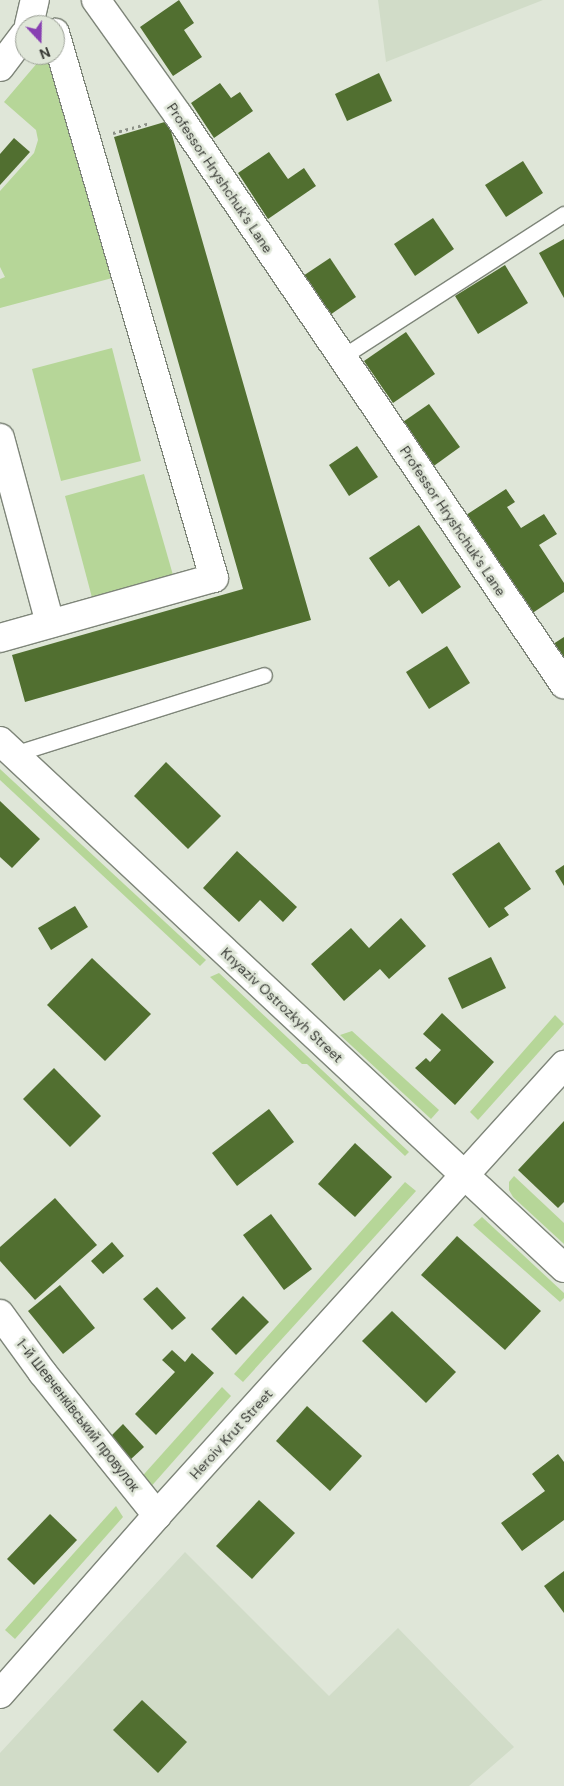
<!DOCTYPE html>
<meta charset="utf-8">
<style>
body{margin:0}
#map{position:relative;width:564px;height:1786px;overflow:hidden;background:#dfe6d8;font-family:"DM Sans",sans-serif}
div>[style]{position:absolute}
[style*='--x']{left:calc(var(--x)*1px);top:calc(var(--y)*1px);width:calc(var(--w)*1px);rotate:calc(var(--a)*1deg)}
.built>*{inset:0;background:#d1dcc8}
.green>*{inset:0;background:#b6d698}
.building>*{inset:0;background:#516f30}
.path>*{height:3px;margin-top:-1.5px;transform-origin:0;background:repeating-linear-gradient(90deg,#8b9086 0 2.5px,transparent 0 6.5px)}
.roads{filter:drop-shadow(1px 0 #7e8579) drop-shadow(-1px 0 #7e8579) drop-shadow(0 1px #7e8579) drop-shadow(0 -1px #7e8579)}
.service>*{height:15px;margin:-7.5px;padding:0 7.5px;transform-origin:7.5px;border-radius:7.5px;background:#fff}
.minor>*{height:28px;margin:-14px;padding:0 14px;transform-origin:14px;border-radius:14px;background:#fff}
.tertiary>*{height:28px;margin:-14px;padding:0 14px;transform-origin:14px;border-radius:14px;background:#fff}
span{translate:-50% -50%;white-space:nowrap;text-align:center;line-height:1.15;-webkit-text-stroke:5px #dfe6d8;paint-order:stroke}
.street-label{font-size:14px;color:#383a35}
.north{position:absolute;left:15px;top:15px;width:50px;height:50px;box-sizing:border-box;background:#dfe6d8;border:1px solid #9ca197;border-radius:50%;rotate:159deg;font-size:14px;font-weight:700;line-height:20px;text-align:center;color:#383a35}
.north::after{content:'';display:block;margin:auto;width:18px;height:22px;background:#8840b2;clip-path:polygon(50% 0,100% 100%,50% 72%,0 100%)}
</style>
<div id="map">
<div class="built">
<i style="clip-path:polygon(378px 0,543px 0,386px 62px)"></i>
<i style="clip-path:polygon(185px 1552px,329px 1696px,398px 1628px,514px 1747px,469px 1786px,0 1786px,0 1753px)"></i>
</div>
<div class="green">
<i style="clip-path:polygon(44px 55px,50px 55px,116px 277px,0 308px,0 279px,5px 277px,0 267px,0 191px,34px 153px,38px 140px,36px 130px,4px 102px)"></i>
<i style="clip-path:polygon(112px 348px,141px 461px,61px 481px,32px 369px)"></i>
<i style="clip-path:polygon(144px 474px,175px 582px,94px 605px,65px 496px)"></i>
<i style="clip-path:polygon(0 769px,206px 960px,200px 966px,0 780px)"></i>
<i style="clip-path:polygon(219px 973px,409px 1152px,405px 1156px,307px 1064px,302px 1064px,210px 977px)"></i>
<i style="clip-path:polygon(555px 1015px,564px 1024px,478px 1120px,470px 1112px)"></i>
<i style="clip-path:polygon(352px 1031px,439px 1110px,431px 1119px,340px 1035px)"></i>
<i style="clip-path:polygon(514px 1176px,564px 1223px,564px 1244px,513px 1197px,509px 1190px,509px 1182px)"></i>
<i style="clip-path:polygon(405px 1182px,416px 1191px,243px 1382px,234px 1374px)"></i>
<i style="clip-path:polygon(482px 1217px,564px 1293px,564px 1298px,560px 1302px,473px 1225px)"></i>
<i style="clip-path:polygon(222px 1387px,231px 1396px,148px 1490px,137px 1482px)"></i>
<i style="clip-path:polygon(116px 1506px,123px 1517px,15px 1639px,5px 1630px)"></i>
</div>
<div class="building">
<i style="clip-path:polygon(179px 0,194px 23px,184px 30px,202px 57px,173px 76px,140px 27px)"></i>
<i style="clip-path:polygon(379px 73px,392px 101px,347px 121px,335px 94px)"></i>
<i style="clip-path:polygon(220px 83px,231px 98px,240px 92px,253px 111px,214px 138px,191px 103px)"></i>
<i style="clip-path:polygon(168px 121px,311px 620px,25px 702px,12px 655px,243px 589px,114px 137px)"></i>
<i style="clip-path:polygon(14px 138px,30px 152px,0 185px,0 154px)"></i>
<i style="clip-path:polygon(269px 152px,288px 179px,304px 168px,316px 186px,268px 219px,238px 173px)"></i>
<i style="clip-path:polygon(523px 161px,543px 193px,506px 217px,485px 185px)"></i>
<i style="clip-path:polygon(433px 218px,454px 249px,415px 276px,394px 244px)"></i>
<i style="clip-path:polygon(564px 239px,564px 298px,539px 253px)"></i>
<i style="clip-path:polygon(330px 258px,356px 297px,327px 317px,300px 278px)"></i>
<i style="clip-path:polygon(505px 265px,528px 303px,478px 334px,455px 296px)"></i>
<i style="clip-path:polygon(406px 332px,435px 374px,393px 403px,364px 361px)"></i>
<i style="clip-path:polygon(429px 404px,460px 447px,431px 468px,400px 424px)"></i>
<i style="clip-path:polygon(357px 446px,378px 477px,349px 496px,329px 465px)"></i>
<i style="clip-path:polygon(506px 489px,515px 502px,507px 507px,521px 528px,544px 514px,557px 534px,539px 545px,564px 583px,564px 592px,528px 616px,463px 517px)"></i>
<i style="clip-path:polygon(419px 525px,461px 587px,422px 614px,399px 580px,389px 587px,369px 558px)"></i>
<i style="clip-path:polygon(564px 637px,564px 672px,547px 648px)"></i>
<i style="clip-path:polygon(447px 646px,470px 683px,429px 709px,406px 672px)"></i>
<i style="clip-path:polygon(166px 762px,221px 816px,188px 849px,134px 796px)"></i>
<i style="clip-path:polygon(0 801px,40px 839px,12px 868px,0 857px)"></i>
<i style="clip-path:polygon(499px 842px,531px 889px,504px 908px,509px 915px,489px 928px,452px 874px)"></i>
<i style="clip-path:polygon(237px 851px,297px 907px,283px 922px,260px 900px,239px 922px,203px 888px)"></i>
<i style="clip-path:polygon(564px 865px,564px 886px,555px 871px)"></i>
<i style="clip-path:polygon(75px 906px,88px 927px,51px 950px,38px 928px)"></i>
<i style="clip-path:polygon(401px 918px,426px 946px,389px 979px,380px 969px,344px 1001px,311px 964px,351px 928px,369px 948px)"></i>
<i style="clip-path:polygon(491px 957px,506px 988px,462px 1009px,448px 978px)"></i>
<i style="clip-path:polygon(92px 958px,151px 1014px,105px 1061px,47px 1005px)"></i>
<i style="clip-path:polygon(442px 1013px,494px 1062px,455px 1105px,415px 1068px,426px 1058px,430px 1062px,441px 1050px,423px 1034px)"></i>
<i style="clip-path:polygon(54px 1068px,101px 1116px,70px 1147px,23px 1099px)"></i>
<i style="clip-path:polygon(269px 1109px,294px 1142px,237px 1186px,212px 1153px)"></i>
<i style="clip-path:polygon(564px 1121px,564px 1202px,558px 1208px,518px 1170px)"></i>
<i style="clip-path:polygon(355px 1143px,392px 1177px,355px 1217px,318px 1184px)"></i>
<i style="clip-path:polygon(55px 1198px,97px 1245px,35px 1300px,0 1261px,0 1247px)"></i>
<i style="clip-path:polygon(271px 1214px,312px 1269px,284px 1290px,243px 1235px)"></i>
<i style="clip-path:polygon(457px 1236px,541px 1311px,505px 1350px,421px 1275px)"></i>
<i style="clip-path:polygon(112px 1242px,124px 1256px,103px 1274px,91px 1261px)"></i>
<i style="clip-path:polygon(60px 1285px,95px 1328px,63px 1354px,28px 1311px)"></i>
<i style="clip-path:polygon(157px 1287px,186px 1318px,172px 1330px,143px 1299px)"></i>
<i style="clip-path:polygon(243px 1296px,269px 1322px,236px 1355px,211px 1329px)"></i>
<i style="clip-path:polygon(392px 1311px,456px 1372px,426px 1403px,362px 1341px)"></i>
<i style="clip-path:polygon(172px 1350px,185px 1362px,192px 1353px,214px 1373px,156px 1435px,135px 1414px,175px 1372px,162px 1360px)"></i>
<i style="clip-path:polygon(307px 1406px,362px 1456px,330px 1491px,276px 1441px)"></i>
<i style="clip-path:polygon(123px 1424px,144px 1447px,130px 1460px,109px 1438px)"></i>
<i style="clip-path:polygon(558px 1454px,564px 1462px,564px 1520px,522px 1551px,501px 1523px,545px 1491px,532px 1474px)"></i>
<i style="clip-path:polygon(259px 1500px,295px 1533px,252px 1579px,216px 1546px)"></i>
<i style="clip-path:polygon(50px 1514px,77px 1540px,34px 1585px,7px 1559px)"></i>
<i style="clip-path:polygon(564px 1571px,564px 1613px,544px 1586px)"></i>
<i style="clip-path:polygon(142px 1700px,187px 1742px,158px 1773px,113px 1730px)"></i>
</div>
<div class="path">
<i style="--x:113;--y:133;--w:38;--a:-15"></i>
</div>
<div class="roads">
<div class="service">
<i style="--x:342;--y:357;--w:264;--a:-32.8"></i>
<i style="--x:14;--y:754;--w:262;--a:-17.5"></i>
</div>
<div class="minor">
<i style="--x:96;--y:0;--w:141;--a:54.5"></i>
<i style="--x:178;--y:115;--w:688;--a:55.85"></i>
<i style="--x:0;--y:438;--w:192;--a:74.9"></i>
<i style="--x:0;--y:638;--w:222;--a:-15.7"></i>
<i style="--x:214;--y:578;--w:568;--a:-106.26"></i>
<i style="--x:0;--y:1314;--w:72;--a:54.1"></i>
<i style="--x:42;--y:1372;--w:184;--a:51.2"></i>
<i style="--x:0;--y:1694;--w:238;--a:-48.7"></i>
<i style="--x:157;--y:1515;--w:607;--a:-47.87"></i>
</div>
<div class="tertiary">
<i style="--x:29;--y:25;--w:26;--a:-77"></i>
<i style="--x:0;--y:67;--w:41;--a:-52.9"></i>
<i style="--x:0;--y:741;--w:772;--a:43.06"></i>
</div>
</div>
<div class="street-label">
<span style="left:220px;top:178px;rotate:56deg">Professor Hryshchuk's Lane</span>
<span style="left:453px;top:521px;rotate:56deg">Professor Hryshchuk's Lane</span>
<span style="left:282px;top:1005px;rotate:43deg">Knyaziv Ostrozkyh Street</span>
<span style="left:78px;top:1415px;rotate:52deg">1-й Шевченківський провулок</span>
<span style="left:231px;top:1434px;rotate:-48deg">Heroiv Krut Street</span>
</div>
<div class="north">N</div>
</div>
